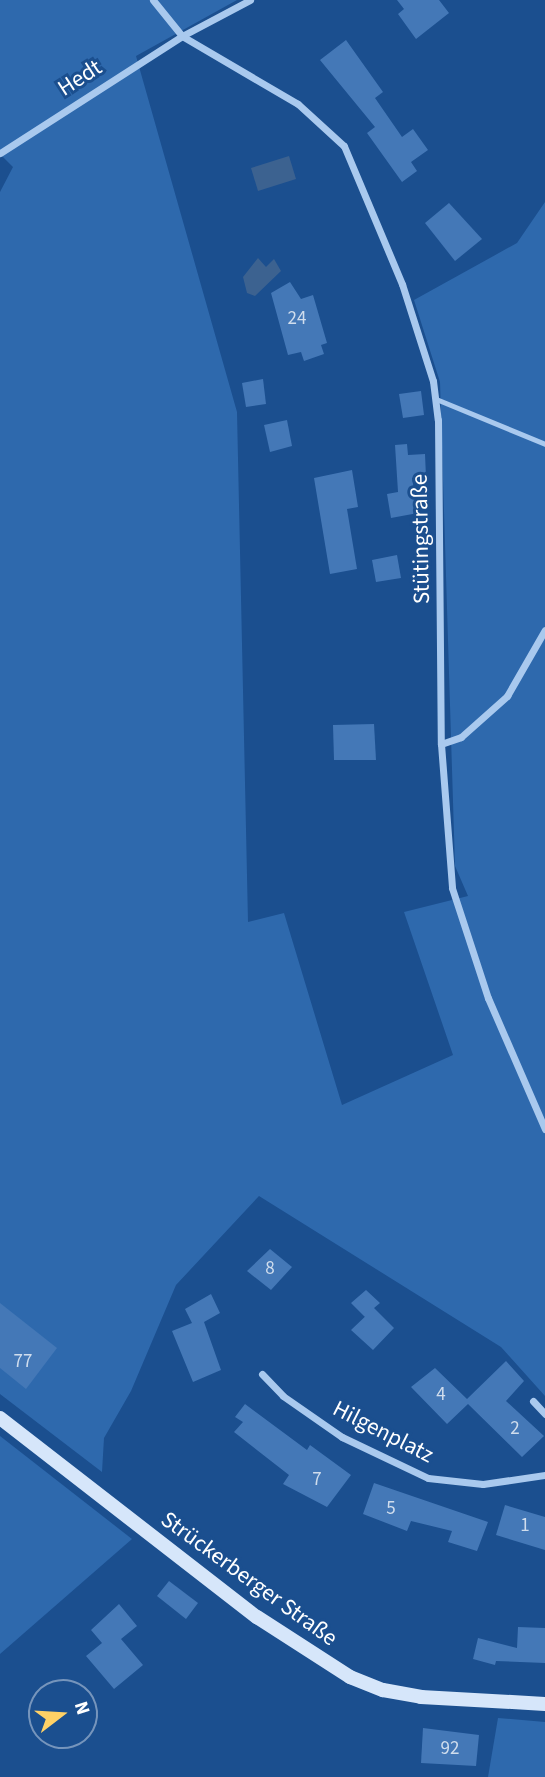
<!DOCTYPE html>
<meta charset="utf-8">
<style>
body{margin:0}
#map{position:relative;width:545px;height:1777px;overflow:hidden;background:#1b4f8f;font-family:"Source Sans 3",sans-serif}
div>[style]{position:absolute}
[style*='--x']{left:calc(var(--x)*1px);top:calc(var(--y)*1px);width:calc(var(--w)*1px);rotate:calc(var(--a)*1deg)}
.green>*{inset:0;background:#2e69ad}
.water>*{inset:0;background:#3c6290}
.building>*{inset:0;background:#4478b7}
.service>*{height:5px;margin:-2.5px;padding:0 2.5px;transform-origin:2.5px;border-radius:2.5px;background:#a9c9ee}
.minor>*{height:7px;margin:-3.5px;padding:0 3.5px;transform-origin:3.5px;border-radius:3.5px;background:#a9c9ee}
.secondary>*{height:14px;margin:-7px;padding:0 7px;transform-origin:7px;border-radius:7px;background:#d6e6fa}
span{translate:-50% -50%;white-space:nowrap;text-align:center;line-height:1.15;-webkit-text-stroke:6px #1b4f8f;paint-order:stroke}
.number-label{font-size:19px;color:#d0dded}
.number-label span{-webkit-text-stroke-width:0}
.street-label{font-size:23px;color:#fff}
.north{position:absolute;left:28px;top:1679px;width:70px;height:70px;box-sizing:border-box;background:#1b4f8f;border:2px solid #7695bc;border-radius:50%;rotate:73deg;font-size:19px;font-weight:700;line-height:28px;text-align:center;color:#fff}
.north::after{content:'';display:block;margin:auto;width:24px;height:32px;background:#ffd166;clip-path:polygon(50% 0,100% 100%,50% 72%,0 100%)}
</style>
<div id="map">
<div class="green">
<i style="clip-path:polygon(0 0,237px 0,136px 56px,237px 412px,248px 922px,284px 913px,342px 1105px,453px 1055px,404px 912px,468px 896px,455px 866px,440px 382px,414px 300px,517px 243px,545px 202px,545px 1396px,501px 1347px,259px 1196px,176px 1285px,131px 1391px,104px 1438px,102px 1472px,0 1394px,0 192px,13px 167px,0 154px)"></i>
<i style="clip-path:polygon(0 1436px,132px 1539px,0 1654px)"></i>
<i style="clip-path:polygon(498px 1718px,545px 1722px,545px 1777px,488px 1777px)"></i>
</div>
<div class="water">
<i style="clip-path:polygon(289px 156px,296px 179px,258px 191px,251px 168px)"></i>
<i style="clip-path:polygon(258px 258px,266px 267px,274px 259px,281px 271px,255px 296px,247px 293px,243px 277px)"></i>
</div>
<div class="building">
<i style="clip-path:polygon(397px 0,439px 0,449px 13px,416px 39px,398px 14px,404px 9px)"></i>
<i style="clip-path:polygon(346px 40px,383px 92px,375px 98px,402px 137px,413px 129px,428px 150px,411px 162px,417px 171px,402px 182px,367px 133px,375px 127px,320px 60px)"></i>
<i style="clip-path:polygon(449px 203px,482px 239px,455px 261px,425px 223px)"></i>
<i style="clip-path:polygon(290px 282px,301px 299px,313px 295px,327px 343px,321px 345px,324px 354px,304px 361px,301px 352px,288px 355px,271px 293px)"></i>
<i style="clip-path:polygon(263px 379px,266px 404px,246px 407px,242px 383px)"></i>
<i style="clip-path:polygon(421px 391px,424px 415px,403px 418px,399px 394px)"></i>
<i style="clip-path:polygon(287px 420px,292px 446px,270px 452px,264px 425px)"></i>
<i style="clip-path:polygon(407px 444px,408px 455px,425px 454px,426px 477px,412px 478px,418px 513px,391px 518px,387px 494px,398px 492px,395px 445px)"></i>
<i style="clip-path:polygon(352px 470px,358px 507px,347px 509px,357px 569px,330px 574px,314px 478px)"></i>
<i style="clip-path:polygon(397px 555px,401px 578px,376px 582px,372px 560px)"></i>
<i style="clip-path:polygon(374px 724px,376px 760px,334px 760px,333px 725px)"></i>
<i style="clip-path:polygon(270px 1249px,292px 1267px,271px 1290px,247px 1271px)"></i>
<i style="clip-path:polygon(366px 1290px,380px 1303px,374px 1308px,394px 1328px,373px 1350px,351px 1330px,372px 1310px,365px 1317px,351px 1303px)"></i>
<i style="clip-path:polygon(211px 1294px,220px 1313px,204px 1322px,221px 1370px,193px 1382px,172px 1331px,192px 1323px,185px 1309px)"></i>
<i style="clip-path:polygon(0 1303px,57px 1348px,26px 1389px,0 1368px)"></i>
<i style="clip-path:polygon(506px 1361px,524px 1381px,506px 1401px,544px 1436px,522px 1457px,468px 1404px,447px 1424px,411px 1387px,435px 1368px,467px 1399px)"></i>
<i style="clip-path:polygon(245px 1404px,307px 1450px,310px 1445px,351px 1475px,327px 1507px,283px 1484px,289px 1475px,234px 1432px,243px 1422px,235px 1417px)"></i>
<i style="clip-path:polygon(374px 1483px,488px 1522px,477px 1551px,448px 1542px,452px 1531px,411px 1521px,407px 1531px,363px 1514px)"></i>
<i style="clip-path:polygon(505px 1505px,545px 1517px,545px 1550px,496px 1535px)"></i>
<i style="clip-path:polygon(169px 1581px,198px 1603px,186px 1619px,157px 1596px)"></i>
<i style="clip-path:polygon(119px 1604px,137px 1626px,121px 1639px,143px 1665px,114px 1689px,86px 1656px,102px 1643px,91px 1630px)"></i>
<i style="clip-path:polygon(518px 1627px,545px 1628px,545px 1663px,496px 1661px,495px 1665px,473px 1659px,478px 1638px,517px 1648px)"></i>
<i style="clip-path:polygon(423px 1728px,479px 1735px,476px 1766px,421px 1763px)"></i>
</div>
<div class="service">
<i style="--x:436;--y:399;--w:118;--a:22.4"></i>
</div>
<div class="minor">
<i style="--x:153;--y:0;--w:46;--a:51.1"></i>
<i style="--x:182;--y:36;--w:134;--a:30.4"></i>
<i style="--x:298;--y:104;--w:62;--a:42.4"></i>
<i style="--x:344;--y:146;--w:150;--a:67.2"></i>
<i style="--x:402;--y:284;--w:102;--a:72.3"></i>
<i style="--x:433;--y:381;--w:39;--a:83"></i>
<i style="--x:438;--y:420;--w:324;--a:89.5"></i>
<i style="--x:441;--y:744;--w:144;--a:85.6"></i>
<i style="--x:452;--y:888;--w:116;--a:71.9"></i>
<i style="--x:488;--y:998;--w:143;--a:66.5"></i>
<i style="--x:0;--y:153;--w:216;--a:-32.7"></i>
<i style="--x:182;--y:36;--w:77;--a:-27.9"></i>
<i style="--x:441;--y:744;--w:21;--a:-19"></i>
<i style="--x:461;--y:737;--w:62;--a:-41.7"></i>
<i style="--x:507;--y:696;--w:76;--a:-60.1"></i>
<i style="--x:262;--y:1374;--w:30;--a:46"></i>
<i style="--x:283;--y:1396;--w:72;--a:34.8"></i>
<i style="--x:342;--y:1437;--w:95;--a:25.5"></i>
<i style="--x:428;--y:1478;--w:55;--a:6.2"></i>
<i style="--x:483;--y:1484;--w:63;--a:-8.3"></i>
<i style="--x:533;--y:1401;--w:18;--a:47"></i>
</div>
<div class="secondary">
<i style="--x:0;--y:1418;--w:325;--a:37.8"></i>
<i style="--x:257;--y:1617;--w:111;--a:32.8"></i>
<i style="--x:350;--y:1677;--w:35;--a:22"></i>
<i style="--x:383;--y:1690;--w:39;--a:10"></i>
<i style="--x:421;--y:1697;--w:124;--a:3.2"></i>
</div>
<div class="number-label">
<span style="left:297px;top:319px">24</span>
<span style="left:270px;top:1269px">8</span>
<span style="left:23px;top:1362px">77</span>
<span style="left:441px;top:1395px">4</span>
<span style="left:515px;top:1429px">2</span>
<span style="left:317px;top:1480px">7</span>
<span style="left:391px;top:1509px">5</span>
<span style="left:525px;top:1526px">1</span>
<span style="left:450px;top:1749px">92</span>
</div>
<div class="street-label">
<span style="left:80px;top:78px;rotate:-33deg">Hedt</span>
<span style="left:421px;top:539px;rotate:-91deg">Stütingstraße</span>
<span style="left:383px;top:1432px;rotate:27deg">Hilgenplatz</span>
<span style="left:249px;top:1579px;rotate:36deg">Strückerberger Straße</span>
</div>
<div class="north">N</div>
</div>
